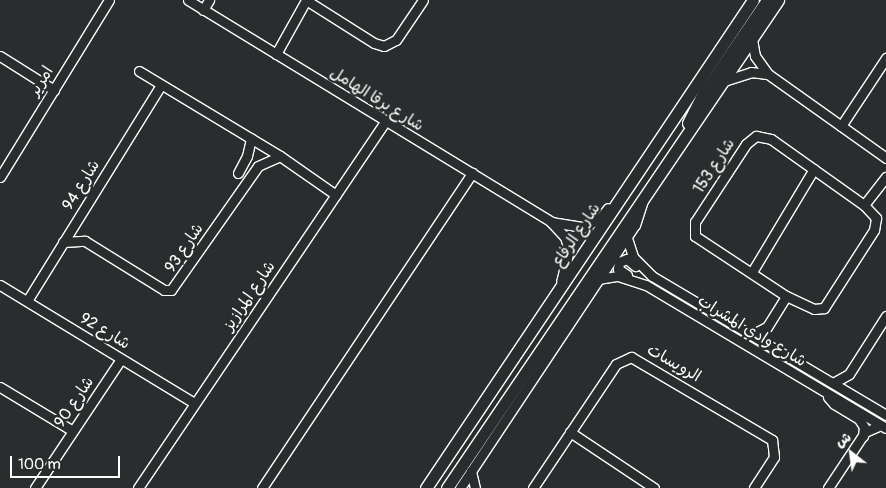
<!DOCTYPE html>
<meta charset="utf-8">
<style>
body{margin:0}
#map{position:relative;width:886px;height:488px;overflow:hidden;background:#2a2d2e;font-family:Pangolin,"Playpen Sans Arabic",sans-serif}
div>[style]{position:absolute}
[style*='--x']{left:calc(var(--x)*1px);top:calc(var(--y)*1px);width:calc(var(--w)*1px);rotate:calc(var(--a)*1deg)}
.roads{filter:drop-shadow(1px 0 #fff) drop-shadow(-1px 0 #fff) drop-shadow(0 1px #fff) drop-shadow(0 -1px #fff)}
.minor>*{height:9px;margin:-4.5px;padding:0 4.5px;transform-origin:4.5px;border-radius:4.5px;background:#2a2d2e}
.major>*{height:11px;margin:-5.5px;padding:0 5.5px;transform-origin:5.5px;border-radius:5.5px;background:#2a2d2e}
span{translate:-50% -50%;white-space:nowrap;text-align:center;line-height:1.15;-webkit-text-stroke:5px #2a2d2e;paint-order:stroke}
.street-label{font-size:16px;color:#fff}
.north{position:absolute;left:826px;top:428px;width:50px;height:50px;-webkit-text-stroke:4px #2a2d2e;paint-order:stroke;rotate:330deg;font-size:14px;font-weight:700;line-height:20px;text-align:center;color:#fff}
.north::after{content:'';display:block;margin:auto;width:18px;height:22px;background:#fff;clip-path:polygon(50% 0,100% 100%,50% 72%,0 100%)}
.scale{position:absolute;left:10px;top:456px;width:110px;height:22px;box-sizing:border-box;border:2px solid #fff;border-top:0;padding-left:6px;font-size:15px;line-height:18px;white-space:nowrap;color:#fff;-webkit-text-stroke:4px #2a2d2e;paint-order:stroke}
</style>
<div id="map">
<div class="roads">
<div class="minor">
<i style="--x:188;--y:0;--w:426;--a:31.4"></i>
<i style="--x:551;--y:222;--w:21;--a:47"></i>
<i style="--x:565;--y:237;--w:14;--a:73"></i>
<i style="--x:569;--y:250;--w:32;--a:104"></i>
<i style="--x:306;--y:0;--w:80;--a:32.3"></i>
<i style="--x:374;--y:43;--w:10;--a:17"></i>
<i style="--x:384;--y:46;--w:13;--a:-27"></i>
<i style="--x:396;--y:40;--w:48;--a:-56"></i>
<i style="--x:203;--y:10;--w:12;--a:-59"></i>
<i style="--x:752;--y:39;--w:17;--a:80"></i>
<i style="--x:755;--y:56;--w:22;--a:54"></i>
<i style="--x:768;--y:74;--w:145;--a:35.4"></i>
<i style="--x:276;--y:54;--w:62;--a:-60.9"></i>
<i style="--x:0;--y:56;--w:64;--a:32.2"></i>
<i style="--x:139;--y:71;--w:165;--a:31.1"></i>
<i style="--x:280;--y:156;--w:68;--a:34.9"></i>
<i style="--x:724;--y:81;--w:28;--a:-18"></i>
<i style="--x:751;--y:72;--w:16;--a:7"></i>
<i style="--x:841;--y:126;--w:82;--a:-56.5"></i>
<i style="--x:756;--y:136;--w:15;--a:11"></i>
<i style="--x:771;--y:139;--w:114;--a:35.4"></i>
<i style="--x:864;--y:205;--w:18;--a:47"></i>
<i style="--x:876;--y:218;--w:12;--a:99"></i>
<i style="--x:874;--y:230;--w:93;--a:122.7"></i>
<i style="--x:824;--y:308;--w:10;--a:174"></i>
<i style="--x:814;--y:309;--w:31;--a:-155"></i>
<i style="--x:786;--y:296;--w:109;--a:-146.6"></i>
<i style="--x:695;--y:236;--w:14;--a:-90"></i>
<i style="--x:695;--y:222;--w:93;--a:-56.8"></i>
<i style="--x:746;--y:144;--w:13;--a:-39"></i>
<i style="--x:238;--y:173;--w:19;--a:-62"></i>
<i style="--x:247;--y:156;--w:18;--a:-77"></i>
<i style="--x:0;--y:177;--w:208;--a:-58.4"></i>
<i style="--x:864;--y:205;--w:36;--a:-52"></i>
<i style="--x:551;--y:222;--w:33;--a:9"></i>
<i style="--x:584;--y:227;--w:20;--a:-30"></i>
<i style="--x:601;--y:217;--w:11;--a:-52"></i>
<i style="--x:627;--y:238;--w:20;--a:72"></i>
<i style="--x:633;--y:257;--w:27;--a:45"></i>
<i style="--x:652;--y:276;--w:272;--a:30.7"></i>
<i style="--x:63;--y:242;--w:22;--a:-3"></i>
<i style="--x:85;--y:241;--w:93;--a:31.8"></i>
<i style="--x:164;--y:290;--w:7;--a:0"></i>
<i style="--x:171;--y:290;--w:151;--a:-54.9"></i>
<i style="--x:258;--y:166;--w:24;--a:-24"></i>
<i style="--x:752;--y:272;--w:120;--a:-59"></i>
<i style="--x:627;--y:275;--w:11;--a:-146"></i>
<i style="--x:618;--y:269;--w:7;--a:-82"></i>
<i style="--x:619;--y:262;--w:9;--a:-21"></i>
<i style="--x:627;--y:259;--w:11;--a:41"></i>
<i style="--x:598;--y:279;--w:20;--a:-9"></i>
<i style="--x:618;--y:276;--w:29;--a:18"></i>
<i style="--x:646;--y:285;--w:279;--a:30.8"></i>
<i style="--x:0;--y:285;--w:227;--a:31.3"></i>
<i style="--x:27;--y:301;--w:254;--a:-58.2"></i>
<i style="--x:751;--y:335;--w:18;--a:-27"></i>
<i style="--x:767;--y:327;--w:36;--a:-58"></i>
<i style="--x:833;--y:383;--w:18;--a:-29"></i>
<i style="--x:849;--y:374;--w:69;--a:-57.5"></i>
<i style="--x:0;--y:387;--w:85;--a:31.1"></i>
<i style="--x:828;--y:397;--w:9;--a:49"></i>
<i style="--x:834;--y:404;--w:29;--a:31"></i>
<i style="--x:859;--y:419;--w:9;--a:58"></i>
<i style="--x:864;--y:427;--w:9;--a:96"></i>
<i style="--x:570;--y:432;--w:101;--a:33.7"></i>
<i style="--x:471;--y:471;--w:17;--a:77"></i>
<i style="--x:35;--y:488;--w:155;--a:-56.3"></i>
<i style="--x:138;--y:488;--w:443;--a:-56"></i>
<i style="--x:262;--y:488;--w:379;--a:-56.3"></i>
<i style="--x:460;--y:488;--w:316;--a:-56.4"></i>
<i style="--x:635;--y:225;--w:28;--a:-72"></i>
<i style="--x:533;--y:488;--w:149;--a:-56.2"></i>
<i style="--x:616;--y:364;--w:17;--a:-25"></i>
<i style="--x:631;--y:357;--w:164;--a:30.5"></i>
<i style="--x:772;--y:440;--w:17;--a:83"></i>
<i style="--x:774;--y:457;--w:37;--a:123"></i>
<i style="--x:828;--y:488;--w:67;--a:-56.5"></i>
<i style="--x:865;--y:432;--w:17;--a:-24"></i>
</div>
<div class="major">
<i style="--x:688;--y:123;--w:35;--a:-63"></i>
<i style="--x:704;--y:92;--w:112;--a:-55.6"></i>
<i style="--x:426;--y:488;--w:587;--a:-56.17"></i>
<i style="--x:447;--y:488;--w:590;--a:-55.85"></i>
</div>
</div>
<div class="street-label">
<span style="left:41px;top:81px;rotate:-58deg">امرير</span>
<span style="left:377px;top:99px;rotate:32deg">شارع برقا الهامل</span>
<span style="left:714px;top:166px;rotate:-57deg">شارع 153</span>
<span style="left:81px;top:185px;rotate:-58deg">شارع 94</span>
<span style="left:576px;top:235px;rotate:-56deg">شارع الرفاع</span>
<span style="left:184px;top:248px;rotate:-56deg">شارع 93</span>
<span style="left:249px;top:296px;rotate:-56deg">شارع المرازيز</span>
<span style="left:105px;top:331px;rotate:31deg">شارع 92</span>
<span style="left:752px;top:331px;rotate:31deg">شارع وادي المشراب</span>
<span style="left:674px;top:363px;rotate:30deg">الرويسات</span>
<span style="left:74px;top:402px;rotate:-56deg">شارع 90</span>
</div>
<div class="north">ش</div>
<div class="scale">100 m</div>
</div>
